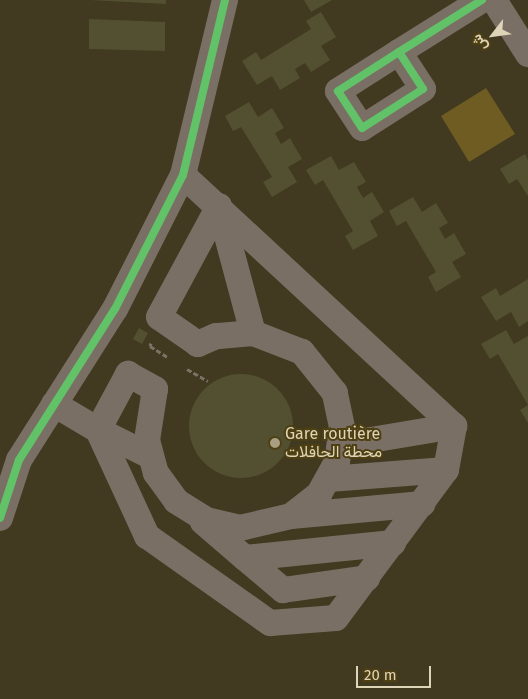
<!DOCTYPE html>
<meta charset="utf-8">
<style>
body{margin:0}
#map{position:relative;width:528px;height:699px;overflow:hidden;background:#413920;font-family:"Fira Sans",Vazirmatn,sans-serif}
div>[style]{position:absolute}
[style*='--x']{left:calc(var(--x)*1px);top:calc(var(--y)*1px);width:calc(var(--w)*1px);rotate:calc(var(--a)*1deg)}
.green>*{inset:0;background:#6e5c23}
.building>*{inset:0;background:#535031}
.round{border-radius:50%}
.path>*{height:3px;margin-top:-1.5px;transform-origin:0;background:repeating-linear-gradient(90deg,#7c7367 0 5px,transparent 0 7.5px)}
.minor>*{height:26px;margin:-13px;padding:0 13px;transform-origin:13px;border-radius:13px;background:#7a6f64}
.cycleway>*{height:8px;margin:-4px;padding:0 4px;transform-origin:4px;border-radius:4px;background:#61c268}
.dots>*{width:14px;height:14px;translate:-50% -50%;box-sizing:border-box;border:2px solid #4e4013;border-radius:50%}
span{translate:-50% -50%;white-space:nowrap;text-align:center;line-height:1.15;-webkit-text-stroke:4px #4e4013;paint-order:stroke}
.poi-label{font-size:16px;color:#ded5b8}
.left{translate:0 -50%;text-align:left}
.north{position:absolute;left:468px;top:10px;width:50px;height:50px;-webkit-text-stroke:4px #4e4013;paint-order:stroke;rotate:240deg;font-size:14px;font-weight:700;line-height:20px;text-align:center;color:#ded5b8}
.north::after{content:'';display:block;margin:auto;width:18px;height:22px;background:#ded5b8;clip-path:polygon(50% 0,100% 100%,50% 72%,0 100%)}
.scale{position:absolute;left:356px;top:666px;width:75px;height:22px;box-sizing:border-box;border:2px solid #ded5b8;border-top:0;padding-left:6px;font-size:15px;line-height:18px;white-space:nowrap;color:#ded5b8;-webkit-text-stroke:4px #4e4013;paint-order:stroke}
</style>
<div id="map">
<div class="green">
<i style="clip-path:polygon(486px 88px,515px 134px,469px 162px,441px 116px)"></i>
</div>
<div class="building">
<i style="clip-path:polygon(90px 0,166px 0,166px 4px)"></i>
<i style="clip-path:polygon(304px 0,332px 0,311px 12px)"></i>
<i style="clip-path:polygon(321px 12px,336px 37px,321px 46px,330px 60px,311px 72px,305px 63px,295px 69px,300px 78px,280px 90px,272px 76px,257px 85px,242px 61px,256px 52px,261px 60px,311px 29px,306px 21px)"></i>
<i style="clip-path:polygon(89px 19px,165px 22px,165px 51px,89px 49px)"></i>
<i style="clip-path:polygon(249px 102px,258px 117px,272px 108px,284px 128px,275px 133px,281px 144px,290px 138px,302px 159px,288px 167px,297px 182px,272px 197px,263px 182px,272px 177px,241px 127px,233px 131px,225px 116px)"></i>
<i style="clip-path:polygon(525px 154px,528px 160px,528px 196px,517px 179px,509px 184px,500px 169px)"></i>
<i style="clip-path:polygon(331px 156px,339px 170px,354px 162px,366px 182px,357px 187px,363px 198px,372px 192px,384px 212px,370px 221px,378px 236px,353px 250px,345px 236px,353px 231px,323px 180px,315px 185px,306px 170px)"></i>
<i style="clip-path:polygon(413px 197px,422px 212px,436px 203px,448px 223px,439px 228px,445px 239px,454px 233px,466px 254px,452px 262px,461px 277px,436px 292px,428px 277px,436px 272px,406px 221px,397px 226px,389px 211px)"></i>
<i style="clip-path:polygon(528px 279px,528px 321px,519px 327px,511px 312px,496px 321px,481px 297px,496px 288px,500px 296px)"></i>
<i style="clip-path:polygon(139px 328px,148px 333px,142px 344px,133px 339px)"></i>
<i style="clip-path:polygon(506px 330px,514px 344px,528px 336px,528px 405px,498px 354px,490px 359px,481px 344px)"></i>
<i class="round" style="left:189px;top:374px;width:104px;height:104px"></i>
<i style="clip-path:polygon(528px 405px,528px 423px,520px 410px)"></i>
</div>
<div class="path">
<i style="--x:151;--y:343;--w:3;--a:108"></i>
<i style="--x:150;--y:346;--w:22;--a:32"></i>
<i style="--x:187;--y:369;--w:24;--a:30"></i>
</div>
<div class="minor">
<i style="--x:494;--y:0;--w:64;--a:57.8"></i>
<i style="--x:399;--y:52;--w:44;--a:57"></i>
<i style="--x:423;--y:89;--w:72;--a:147.4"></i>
<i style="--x:362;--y:128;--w:44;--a:-123"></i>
<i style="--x:338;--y:91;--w:72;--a:-32.6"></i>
<i style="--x:399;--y:52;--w:98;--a:-32.1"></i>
<i style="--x:219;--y:206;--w:131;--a:75"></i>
<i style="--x:54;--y:404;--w:51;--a:30.6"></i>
<i style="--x:98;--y:430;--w:117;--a:65.2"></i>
<i style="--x:147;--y:536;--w:151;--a:35.3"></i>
<i style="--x:270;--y:623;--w:66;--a:-4.3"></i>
<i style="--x:336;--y:618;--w:184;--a:-53.4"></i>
<i style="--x:446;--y:470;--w:45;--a:-79.7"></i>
<i style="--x:454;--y:426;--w:369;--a:-137.2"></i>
<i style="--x:341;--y:445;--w:115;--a:-9.5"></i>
<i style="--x:150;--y:456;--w:58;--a:-153.4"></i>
<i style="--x:98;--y:430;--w:64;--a:-61.8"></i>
<i style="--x:128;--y:374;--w:31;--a:29"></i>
<i style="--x:155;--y:389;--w:52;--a:98.9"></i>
<i style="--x:147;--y:440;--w:34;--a:75"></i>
<i style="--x:156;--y:473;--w:34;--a:54"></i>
<i style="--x:176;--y:501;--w:36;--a:32"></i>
<i style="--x:206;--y:520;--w:35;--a:13"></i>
<i style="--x:240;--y:528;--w:52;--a:-13.2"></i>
<i style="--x:291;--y:516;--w:36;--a:-38"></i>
<i style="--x:319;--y:494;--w:37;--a:-61"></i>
<i style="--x:337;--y:462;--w:35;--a:-82"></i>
<i style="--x:342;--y:427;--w:35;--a:-102"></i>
<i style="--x:335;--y:393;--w:53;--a:-128.8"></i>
<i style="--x:302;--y:352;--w:53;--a:-158.8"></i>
<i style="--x:253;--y:333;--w:37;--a:175"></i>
<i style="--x:216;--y:336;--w:20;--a:156"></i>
<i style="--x:198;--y:344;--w:47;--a:-145.3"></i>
<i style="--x:159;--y:317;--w:126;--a:-61.6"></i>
<i style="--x:329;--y:479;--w:117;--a:-4.4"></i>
<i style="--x:291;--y:516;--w:132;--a:-5.2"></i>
<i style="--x:0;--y:518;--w:61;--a:-71.9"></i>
<i style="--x:19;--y:460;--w:179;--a:-57.6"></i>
<i style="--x:115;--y:309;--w:150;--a:-63.1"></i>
<i style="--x:183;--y:175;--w:180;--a:-76.5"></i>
<i style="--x:203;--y:522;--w:55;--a:40.6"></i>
<i style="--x:245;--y:558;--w:149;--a:-5.8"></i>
<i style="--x:245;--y:558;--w:50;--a:40.1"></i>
<i style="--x:283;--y:590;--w:85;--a:-8.1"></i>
</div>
<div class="cycleway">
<i style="--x:399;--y:52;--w:44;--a:57"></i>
<i style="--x:423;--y:89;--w:72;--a:147.4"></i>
<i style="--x:362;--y:128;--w:44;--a:-123"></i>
<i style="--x:338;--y:91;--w:72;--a:-32.6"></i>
<i style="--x:399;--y:52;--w:98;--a:-32.1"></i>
<i style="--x:0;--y:518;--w:61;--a:-71.9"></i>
<i style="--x:19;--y:460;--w:179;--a:-57.6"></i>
<i style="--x:115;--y:309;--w:150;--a:-63.1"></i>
<i style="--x:183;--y:175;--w:180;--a:-76.5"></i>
</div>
<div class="dots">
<i style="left:275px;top:443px;background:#a79e83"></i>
</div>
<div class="poi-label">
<span class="left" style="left:285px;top:443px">Gare routière<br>محطة الحافلات</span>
</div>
<div class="north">ش</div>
<div class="scale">20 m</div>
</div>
